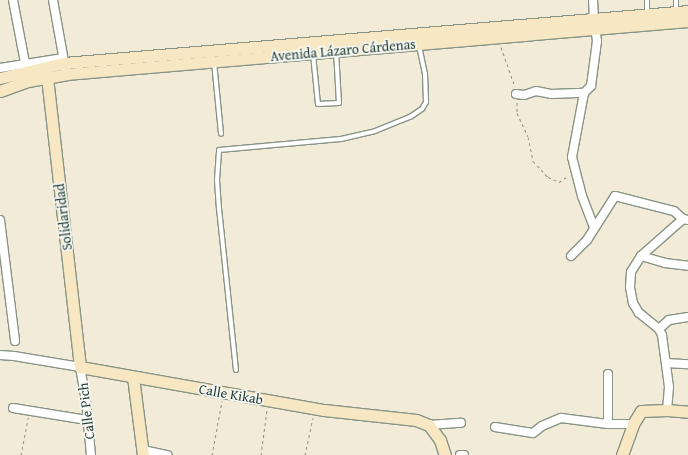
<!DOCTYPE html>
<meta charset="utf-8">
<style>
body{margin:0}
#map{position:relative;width:688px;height:455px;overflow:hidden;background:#f1ebd8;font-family:"Gentium Book Plus",serif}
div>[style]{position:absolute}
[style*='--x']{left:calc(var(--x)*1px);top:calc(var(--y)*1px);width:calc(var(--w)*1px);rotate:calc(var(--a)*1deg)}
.path>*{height:1px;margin-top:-0.5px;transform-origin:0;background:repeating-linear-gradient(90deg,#889486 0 3px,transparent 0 6px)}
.roads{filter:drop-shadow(1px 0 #889486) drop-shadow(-1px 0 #889486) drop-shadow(0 1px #889486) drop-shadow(0 -1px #889486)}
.lane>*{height:4px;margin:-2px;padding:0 2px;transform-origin:2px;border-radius:2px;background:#fff}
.street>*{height:8px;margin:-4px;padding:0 4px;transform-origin:4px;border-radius:4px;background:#fff}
.secondary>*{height:11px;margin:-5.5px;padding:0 5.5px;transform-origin:5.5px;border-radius:5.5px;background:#f7e8c3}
span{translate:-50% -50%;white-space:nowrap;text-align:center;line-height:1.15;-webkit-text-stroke:3.5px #f6f6f2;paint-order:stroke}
.street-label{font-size:14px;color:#1f3d34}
</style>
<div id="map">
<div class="path">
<i style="--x:501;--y:47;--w:42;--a:70.7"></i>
<i style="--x:517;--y:102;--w:11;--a:90"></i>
<i style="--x:517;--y:113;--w:26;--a:65"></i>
<i style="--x:528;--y:137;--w:25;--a:78"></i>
<i style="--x:533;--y:161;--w:22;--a:47"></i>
<i style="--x:548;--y:177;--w:12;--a:24"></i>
<i style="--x:559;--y:182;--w:11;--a:-34"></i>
<i style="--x:21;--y:455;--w:38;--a:-79"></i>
<i style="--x:212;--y:455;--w:55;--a:-79.5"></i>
<i style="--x:261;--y:455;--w:45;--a:-82.4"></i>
<i style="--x:305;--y:455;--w:38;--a:-78"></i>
</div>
<div class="roads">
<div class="lane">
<i style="--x:676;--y:0;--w:12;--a:90"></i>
<i style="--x:647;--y:14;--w:14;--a:-90"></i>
<i style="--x:313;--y:54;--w:50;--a:84.3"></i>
<i style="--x:318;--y:104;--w:21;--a:-3"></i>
<i style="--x:339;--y:103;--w:52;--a:-93.3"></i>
<i style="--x:214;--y:62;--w:72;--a:84.4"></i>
<i style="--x:236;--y:370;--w:162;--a:-96"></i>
<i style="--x:219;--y:209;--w:29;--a:-94"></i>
<i style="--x:217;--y:180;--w:30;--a:-86"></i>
<i style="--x:219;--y:150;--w:122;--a:-5.2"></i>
<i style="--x:341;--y:139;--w:35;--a:-13"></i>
<i style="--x:375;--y:131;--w:38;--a:-22"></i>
<i style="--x:410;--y:117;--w:14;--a:-34"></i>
<i style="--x:422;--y:109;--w:8;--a:-60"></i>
<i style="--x:426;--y:102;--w:28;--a:-92"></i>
<i style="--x:425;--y:74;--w:29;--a:-102"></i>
</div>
<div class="street">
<i style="--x:13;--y:0;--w:64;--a:79.2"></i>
<i style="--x:53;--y:0;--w:68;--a:79.8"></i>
<i style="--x:0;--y:68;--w:64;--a:-9"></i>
<i style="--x:584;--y:93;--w:65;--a:100.6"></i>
<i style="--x:572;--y:157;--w:40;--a:75.6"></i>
<i style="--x:582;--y:196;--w:34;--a:69"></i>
<i style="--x:516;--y:94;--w:8;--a:7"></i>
<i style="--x:524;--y:95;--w:13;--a:-18"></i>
<i style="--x:536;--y:91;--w:15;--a:11"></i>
<i style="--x:551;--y:94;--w:33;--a:-2"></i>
<i style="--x:584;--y:93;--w:10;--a:-45"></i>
<i style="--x:591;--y:86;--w:45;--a:-82.4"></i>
<i style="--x:597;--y:41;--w:22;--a:-98"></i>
<i style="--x:594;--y:19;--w:19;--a:-93"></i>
<i style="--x:0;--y:220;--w:122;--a:82.9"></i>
<i style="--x:571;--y:256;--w:23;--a:-45"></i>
<i style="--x:587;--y:240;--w:52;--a:-57.5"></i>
<i style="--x:615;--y:196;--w:61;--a:14.3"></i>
<i style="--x:674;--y:211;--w:12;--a:42"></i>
<i style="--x:683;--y:219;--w:5;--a:11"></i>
<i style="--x:641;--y:256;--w:25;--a:16"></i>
<i style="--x:665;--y:263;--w:23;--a:7"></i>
<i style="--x:659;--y:329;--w:13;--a:-42"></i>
<i style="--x:669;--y:320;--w:19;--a:-9"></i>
<i style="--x:0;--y:355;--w:14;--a:4"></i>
<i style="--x:14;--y:356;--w:67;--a:9.5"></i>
<i style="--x:80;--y:367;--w:35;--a:80"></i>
<i style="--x:86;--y:401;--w:54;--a:84.7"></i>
<i style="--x:666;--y:363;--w:22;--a:3"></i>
<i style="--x:608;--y:374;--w:50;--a:90"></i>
<i style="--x:13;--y:408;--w:75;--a:9.2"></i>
<i style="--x:667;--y:410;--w:23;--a:-85"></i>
<i style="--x:669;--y:387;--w:52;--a:-97.7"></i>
<i style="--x:662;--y:335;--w:7;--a:-117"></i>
<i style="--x:659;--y:329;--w:26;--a:-141"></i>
<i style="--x:639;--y:313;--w:12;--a:-121"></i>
<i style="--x:633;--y:303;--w:16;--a:-101"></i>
<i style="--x:630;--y:287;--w:15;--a:-86"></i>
<i style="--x:631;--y:272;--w:19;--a:-58"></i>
<i style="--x:641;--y:256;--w:56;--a:-41.4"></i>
<i style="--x:429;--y:425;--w:32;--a:-4"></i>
<i style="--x:495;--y:427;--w:38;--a:9"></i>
<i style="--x:533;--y:433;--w:11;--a:-38"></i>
<i style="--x:542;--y:426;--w:21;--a:-23"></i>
<i style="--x:561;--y:418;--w:47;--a:7.3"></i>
<i style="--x:608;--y:424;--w:25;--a:0"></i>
<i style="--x:143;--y:450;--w:25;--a:12"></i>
<i style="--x:460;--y:455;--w:4;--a:0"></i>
</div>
<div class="secondary">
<i style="--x:47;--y:77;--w:292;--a:83.5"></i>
<i style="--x:80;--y:367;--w:248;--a:10"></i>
<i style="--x:324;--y:410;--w:93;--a:6.2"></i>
<i style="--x:416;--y:420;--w:14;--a:21"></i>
<i style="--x:429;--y:425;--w:19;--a:54"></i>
<i style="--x:440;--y:440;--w:16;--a:72"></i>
<i style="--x:0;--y:78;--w:66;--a:-13.2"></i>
<i style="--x:64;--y:63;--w:626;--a:-4.76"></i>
<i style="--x:0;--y:91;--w:30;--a:-20"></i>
<i style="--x:28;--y:81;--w:39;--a:-10"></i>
<i style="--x:66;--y:74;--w:624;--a:-4.87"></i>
<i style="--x:133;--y:377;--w:79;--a:82.7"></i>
<i style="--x:622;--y:455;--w:33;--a:-70"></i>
<i style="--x:633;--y:424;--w:15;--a:-58"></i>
<i style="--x:641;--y:411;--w:26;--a:-2"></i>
<i style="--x:667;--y:410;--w:21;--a:5"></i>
</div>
</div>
<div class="street-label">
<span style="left:343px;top:50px;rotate:-5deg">Avenida Lázaro Cárdenas</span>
<span style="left:63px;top:217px;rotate:-97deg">Solidaridad</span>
<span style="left:231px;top:394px;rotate:10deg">Calle Kikab</span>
<span style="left:86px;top:411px;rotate:-97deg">Calle Pich</span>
</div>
</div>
